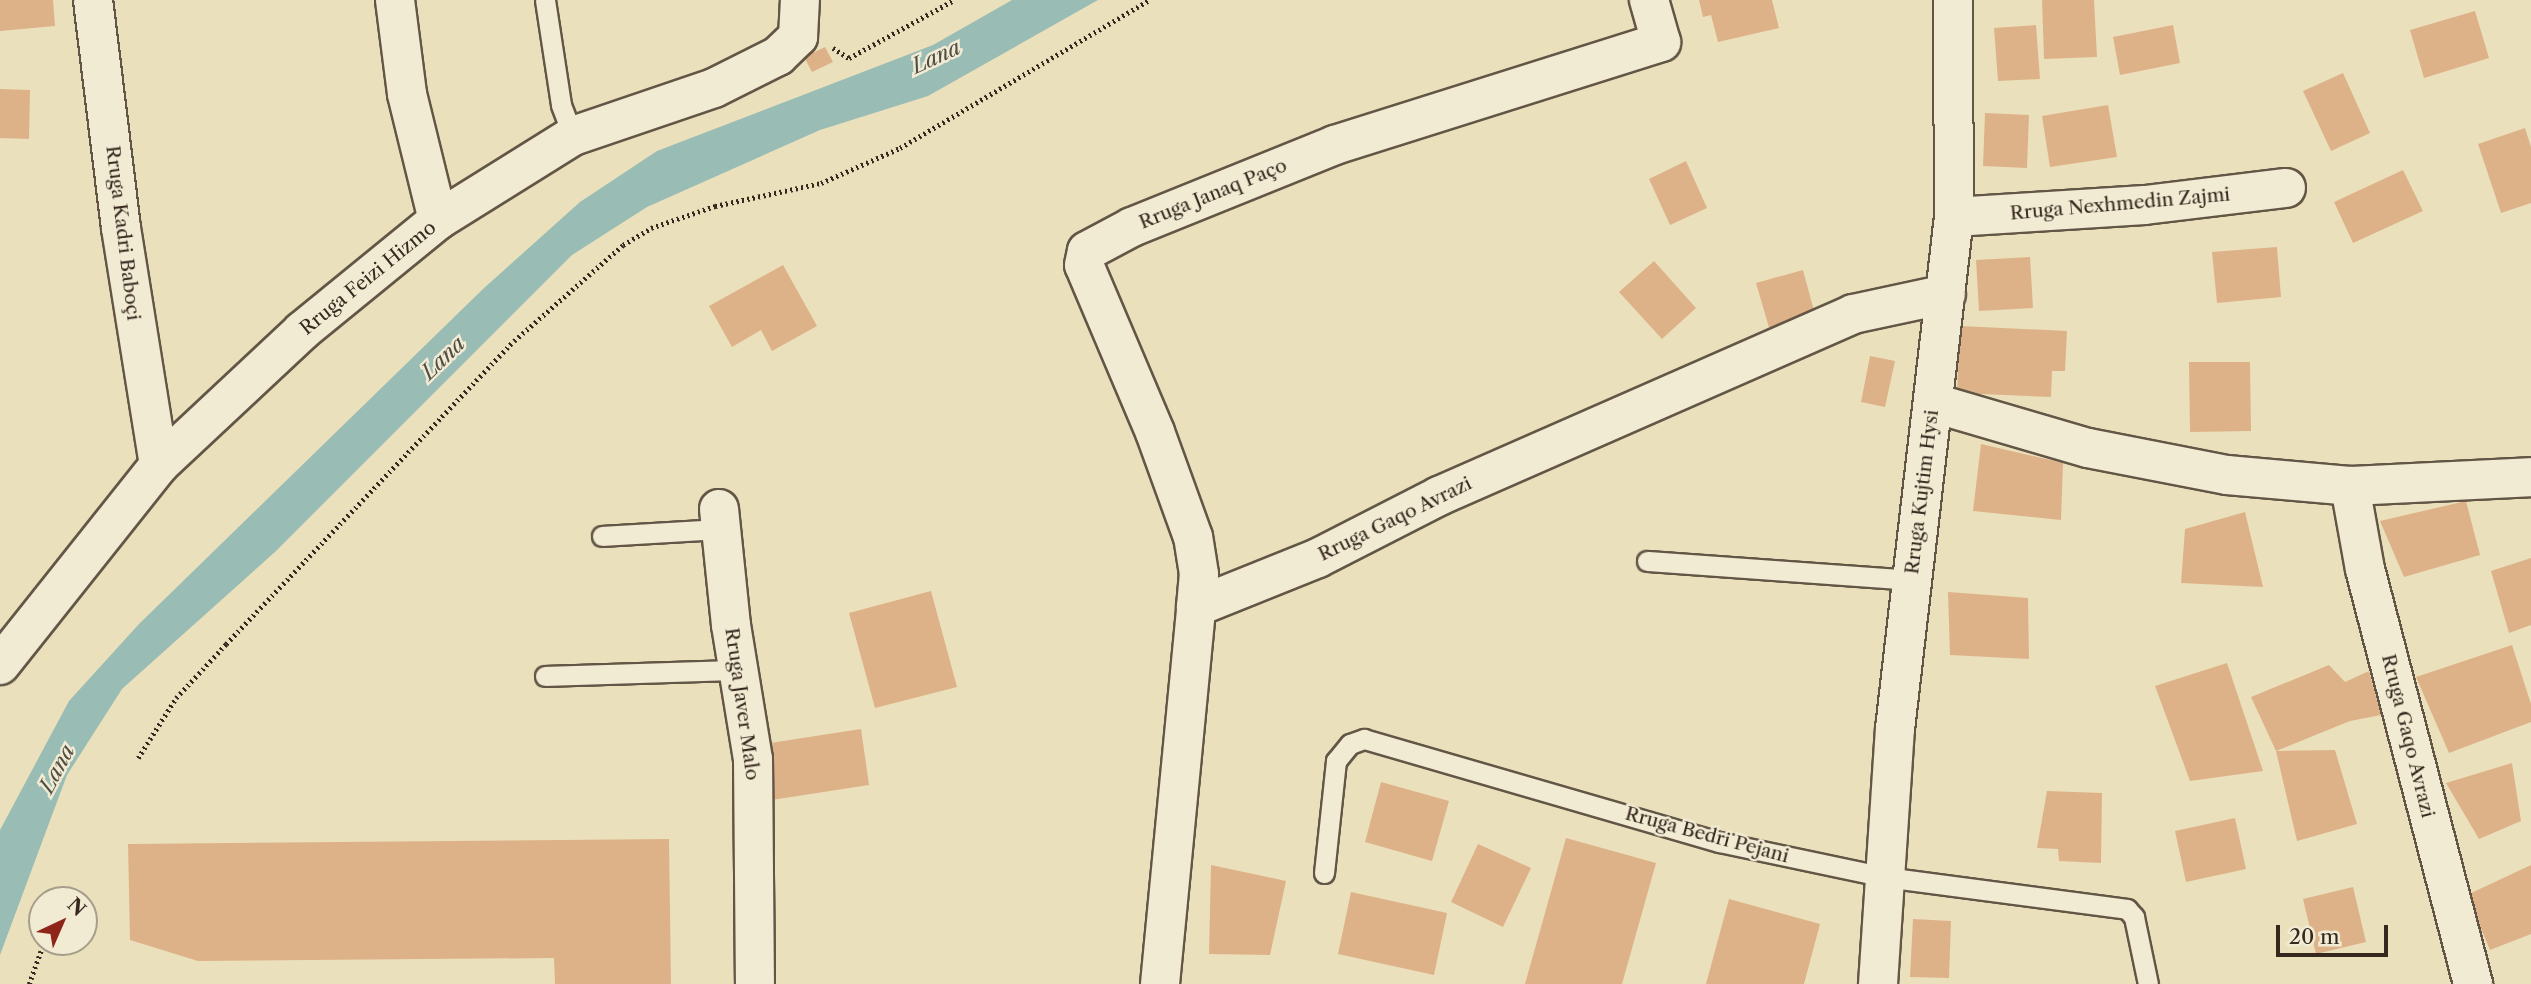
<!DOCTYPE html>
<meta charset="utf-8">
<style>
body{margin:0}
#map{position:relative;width:2531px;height:984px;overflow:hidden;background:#ebe0bc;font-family:"Libre Caslon Text",serif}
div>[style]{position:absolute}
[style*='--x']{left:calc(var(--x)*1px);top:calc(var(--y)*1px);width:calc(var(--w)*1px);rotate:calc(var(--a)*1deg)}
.water>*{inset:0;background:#99bcb5}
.building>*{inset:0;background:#deb288}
.path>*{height:4.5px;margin-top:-2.25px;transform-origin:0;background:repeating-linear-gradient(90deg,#36281f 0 2px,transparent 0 5.5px)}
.roads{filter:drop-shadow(2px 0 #635646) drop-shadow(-2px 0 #635646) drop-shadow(0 2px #635646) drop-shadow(0 -2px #635646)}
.lane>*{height:19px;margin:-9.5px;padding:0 9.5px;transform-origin:9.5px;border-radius:9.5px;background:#f2ebd3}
.street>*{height:38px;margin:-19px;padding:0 19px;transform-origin:19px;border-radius:19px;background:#f2ebd3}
span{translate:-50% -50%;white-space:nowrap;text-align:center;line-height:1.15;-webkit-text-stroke:5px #f2ebd3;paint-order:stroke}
.street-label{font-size:19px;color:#36281f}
.water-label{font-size:21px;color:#4f4d44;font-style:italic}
.north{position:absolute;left:28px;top:886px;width:70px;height:70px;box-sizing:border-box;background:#f2ebd3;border:2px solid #a79d8b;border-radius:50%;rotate:44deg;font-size:19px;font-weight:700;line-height:28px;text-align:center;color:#36281f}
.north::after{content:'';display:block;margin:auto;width:24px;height:32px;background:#8f2418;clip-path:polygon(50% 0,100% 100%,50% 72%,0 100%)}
.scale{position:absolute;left:2276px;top:925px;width:112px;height:32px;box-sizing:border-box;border:4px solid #36281f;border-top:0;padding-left:9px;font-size:21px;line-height:24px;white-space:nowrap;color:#36281f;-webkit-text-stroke:5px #f2ebd3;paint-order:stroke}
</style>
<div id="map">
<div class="water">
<i style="clip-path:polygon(1012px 0,1098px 0,928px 96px,820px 130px,647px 207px,572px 255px,276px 551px,122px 689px,67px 775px,0 955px,0 830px,69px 701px,139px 624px,483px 289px,580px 202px,657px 151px,933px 45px)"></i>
</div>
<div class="building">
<i style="clip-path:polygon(0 0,53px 0,55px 26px,0 31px)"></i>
<i style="clip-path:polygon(1699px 0,1772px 0,1779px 28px,1718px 42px,1711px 15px,1703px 17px)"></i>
<i style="clip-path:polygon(2042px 0,2094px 0,2097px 57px,2044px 59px)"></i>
<i style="clip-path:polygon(2475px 11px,2489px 58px,2424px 78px,2410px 30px)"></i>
<i style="clip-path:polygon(2036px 25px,2040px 79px,1998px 81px,1994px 28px)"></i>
<i style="clip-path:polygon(2173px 25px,2180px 63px,2120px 75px,2113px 37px)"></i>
<i style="clip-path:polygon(825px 47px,833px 62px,812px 72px,804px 57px)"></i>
<i style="clip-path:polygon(2343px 73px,2370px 133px,2331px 151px,2303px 91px)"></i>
<i style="clip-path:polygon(0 89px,30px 90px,29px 139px,0 138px)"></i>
<i style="clip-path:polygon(2108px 105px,2117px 157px,2050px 167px,2042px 116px)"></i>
<i style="clip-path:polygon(1985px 113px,2029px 115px,2027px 168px,1983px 166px)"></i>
<i style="clip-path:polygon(2525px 128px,2531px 147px,2531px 203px,2501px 213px,2478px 144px)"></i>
<i style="clip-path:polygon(1686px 161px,1707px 208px,1670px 225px,1649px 179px)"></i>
<i style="clip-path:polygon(2403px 170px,2423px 211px,2353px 243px,2334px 202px)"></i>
<i style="clip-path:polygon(2277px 247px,2281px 297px,2217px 303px,2212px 252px)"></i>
<i style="clip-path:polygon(2030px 257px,2033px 308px,1979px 311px,1976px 260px)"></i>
<i style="clip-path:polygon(1654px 261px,1696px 308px,1662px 339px,1619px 292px)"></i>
<i style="clip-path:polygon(783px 265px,817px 326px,772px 351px,761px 330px,732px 347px,709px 306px)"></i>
<i style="clip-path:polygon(1803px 270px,1816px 318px,1770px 331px,1756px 283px)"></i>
<i style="clip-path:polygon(1960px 326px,2067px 331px,2065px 371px,2052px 371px,2051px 397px,1957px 393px)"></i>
<i style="clip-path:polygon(1870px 356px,1895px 361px,1885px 407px,1861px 402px)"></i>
<i style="clip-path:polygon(2189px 362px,2250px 362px,2251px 431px,2190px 432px)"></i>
<i style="clip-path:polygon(1981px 444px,2063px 463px,2061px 520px,1973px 511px)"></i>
<i style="clip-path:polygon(2466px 501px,2480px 555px,2404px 577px,2380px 521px)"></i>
<i style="clip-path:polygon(2245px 512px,2263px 587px,2181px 583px,2185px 529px)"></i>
<i style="clip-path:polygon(2531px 558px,2531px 625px,2509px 633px,2491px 571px)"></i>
<i style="clip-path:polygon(931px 591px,957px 687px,875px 708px,849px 613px)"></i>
<i style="clip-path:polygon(1948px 592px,2028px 598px,2029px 659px,1950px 655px)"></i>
<i style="clip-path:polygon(2512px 645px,2531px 704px,2531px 722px,2449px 753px,2416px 677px)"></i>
<i style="clip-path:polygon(2227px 663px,2263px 771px,2190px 781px,2155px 686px)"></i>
<i style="clip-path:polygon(2329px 665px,2345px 682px,2369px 671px,2381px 715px,2350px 721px,2276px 751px,2251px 697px)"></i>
<i style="clip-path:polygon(861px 729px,869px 785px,765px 801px,757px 745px)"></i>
<i style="clip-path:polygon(2335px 750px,2357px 824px,2297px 841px,2276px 751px)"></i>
<i style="clip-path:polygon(2512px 763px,2521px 821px,2479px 839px,2446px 783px)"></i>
<i style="clip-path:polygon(1381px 782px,1449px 801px,1432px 861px,1365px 842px)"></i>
<i style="clip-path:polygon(2047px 791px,2102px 793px,2101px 863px,2059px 861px,2058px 849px,2037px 848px)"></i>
<i style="clip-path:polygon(2235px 818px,2246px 869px,2186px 882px,2175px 831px)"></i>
<i style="clip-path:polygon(1566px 838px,1656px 863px,1622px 984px,1525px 984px)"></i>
<i style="clip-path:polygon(669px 839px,671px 984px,555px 984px,554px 958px,198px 961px,130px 940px,128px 844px)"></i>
<i style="clip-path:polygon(1478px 844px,1531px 868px,1503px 927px,1451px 902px)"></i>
<i style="clip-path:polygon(1211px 865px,1286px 881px,1270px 955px,1209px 954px)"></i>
<i style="clip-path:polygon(2531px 865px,2531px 934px,2490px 950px,2467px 895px)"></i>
<i style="clip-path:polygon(2353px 887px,2366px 942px,2316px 954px,2303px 899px)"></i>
<i style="clip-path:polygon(1351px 892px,1447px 913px,1434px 975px,1338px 954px)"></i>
<i style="clip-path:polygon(1729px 899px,1820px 924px,1804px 984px,1706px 984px)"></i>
<i style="clip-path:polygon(1913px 919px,1951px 921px,1949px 978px,1910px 977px)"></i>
</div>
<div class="path">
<i style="--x:833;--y:48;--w:19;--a:32"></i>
<i style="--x:849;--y:58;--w:120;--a:-28.9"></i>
<i style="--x:138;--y:758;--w:71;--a:-57.7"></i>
<i style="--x:176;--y:698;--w:74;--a:-47.2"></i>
<i style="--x:226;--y:644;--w:418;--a:-46.5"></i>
<i style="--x:514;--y:341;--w:145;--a:-41.4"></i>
<i style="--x:623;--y:245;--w:33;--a:-31"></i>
<i style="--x:651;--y:228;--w:68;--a:-19"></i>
<i style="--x:715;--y:206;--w:108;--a:-12.2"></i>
<i style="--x:821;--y:183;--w:86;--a:-23.9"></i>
<i style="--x:900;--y:148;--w:290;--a:-30.7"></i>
<i style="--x:29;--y:984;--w:45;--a:-70.3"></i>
</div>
<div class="roads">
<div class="lane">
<i style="--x:545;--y:0;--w:106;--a:81.3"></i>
<i style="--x:561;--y:105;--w:33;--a:69"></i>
<i style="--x:602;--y:536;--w:117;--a:-3.4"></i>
<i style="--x:1647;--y:561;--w:264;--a:4.1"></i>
<i style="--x:545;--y:676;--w:195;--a:-1.8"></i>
<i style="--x:1324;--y:873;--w:113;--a:-83.9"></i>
<i style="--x:1336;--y:761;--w:22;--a:-51"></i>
<i style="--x:1350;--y:744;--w:15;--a:-20"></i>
<i style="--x:1364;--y:739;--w:370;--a:16.2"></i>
<i style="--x:1719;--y:842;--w:170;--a:11.9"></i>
<i style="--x:1885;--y:877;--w:244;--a:7.5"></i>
<i style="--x:2127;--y:909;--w:11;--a:49"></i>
<i style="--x:2134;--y:917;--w:68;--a:78.2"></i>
</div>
<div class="street">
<i style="--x:93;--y:0;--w:230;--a:83"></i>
<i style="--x:121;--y:228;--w:240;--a:80.9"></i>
<i style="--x:395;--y:0;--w:95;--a:82.7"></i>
<i style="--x:407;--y:94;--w:130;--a:76.2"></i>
<i style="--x:1954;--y:217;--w:191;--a:-3.6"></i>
<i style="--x:2145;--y:205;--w:142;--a:-6.9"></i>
<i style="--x:1934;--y:403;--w:160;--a:16.3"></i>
<i style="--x:2088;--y:448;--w:142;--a:11"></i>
<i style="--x:2227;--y:475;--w:123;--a:5.1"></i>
<i style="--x:2350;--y:486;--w:181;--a:-2.8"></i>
<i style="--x:2350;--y:486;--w:84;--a:79.8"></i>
<i style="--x:2365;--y:569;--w:429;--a:75.4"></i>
<i style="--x:719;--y:509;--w:117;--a:84.1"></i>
<i style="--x:731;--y:625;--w:136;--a:80.7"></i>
<i style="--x:753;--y:759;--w:225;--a:89.5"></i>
<i style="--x:1196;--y:607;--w:33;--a:-85"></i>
<i style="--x:1199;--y:574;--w:37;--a:-99"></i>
<i style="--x:1193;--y:537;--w:112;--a:-109.9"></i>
<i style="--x:1155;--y:432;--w:181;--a:-113"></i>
<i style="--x:1084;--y:265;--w:14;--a:-78"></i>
<i style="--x:1087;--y:251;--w:51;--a:-28.1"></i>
<i style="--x:1132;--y:227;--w:219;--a:-22"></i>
<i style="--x:1335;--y:145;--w:342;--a:-17.5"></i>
<i style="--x:1661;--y:42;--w:44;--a:-105.9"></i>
<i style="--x:0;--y:665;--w:256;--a:-51.5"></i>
<i style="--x:159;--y:465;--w:196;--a:-43.1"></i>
<i style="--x:302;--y:331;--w:176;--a:-39.2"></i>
<i style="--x:438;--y:220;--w:159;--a:-31.9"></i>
<i style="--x:573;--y:136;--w:149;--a:-18.8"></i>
<i style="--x:714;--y:88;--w:72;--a:-26.6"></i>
<i style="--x:778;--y:56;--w:28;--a:-44"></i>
<i style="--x:798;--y:37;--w:37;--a:-87"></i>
<i style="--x:1160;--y:984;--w:379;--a:-84.5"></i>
<i style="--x:1196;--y:607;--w:131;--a:-21.9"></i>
<i style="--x:1318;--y:558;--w:136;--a:-27.1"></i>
<i style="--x:1439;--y:496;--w:452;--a:-23.7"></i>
<i style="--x:1853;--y:314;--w:95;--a:-12.1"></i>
<i style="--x:1878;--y:984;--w:256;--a:-86.2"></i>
<i style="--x:1895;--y:729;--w:515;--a:-83.43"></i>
<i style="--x:1954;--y:217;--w:217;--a:-90.3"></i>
</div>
</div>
<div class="street-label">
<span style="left:1213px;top:194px;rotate:-22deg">Rruga Janaq Paço</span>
<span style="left:2120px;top:204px;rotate:-5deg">Rruga Nexhmedin Zajmi</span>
<span style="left:123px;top:233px;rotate:83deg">Rruga Kadri Baboçi</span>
<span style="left:368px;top:278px;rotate:-39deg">Rruga Feizi Hizmo</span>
<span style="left:1922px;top:492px;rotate:-83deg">Rruga Kujtim Hysi</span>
<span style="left:1395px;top:519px;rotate:-26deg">Rruga Gaqo Avrazi</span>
<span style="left:742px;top:704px;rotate:82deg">Rruga Javer Malo</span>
<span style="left:2408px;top:736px;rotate:76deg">Rruga Gaqo Avrazi</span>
<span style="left:1707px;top:835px;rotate:15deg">Rruga Bedri Pejani</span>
</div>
<div class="water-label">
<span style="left:936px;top:57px;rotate:-25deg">Lana</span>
<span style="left:443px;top:358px;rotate:-44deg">Lana</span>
<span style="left:57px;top:769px;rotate:-62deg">Lana</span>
</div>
<div class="north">N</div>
<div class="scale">20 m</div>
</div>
